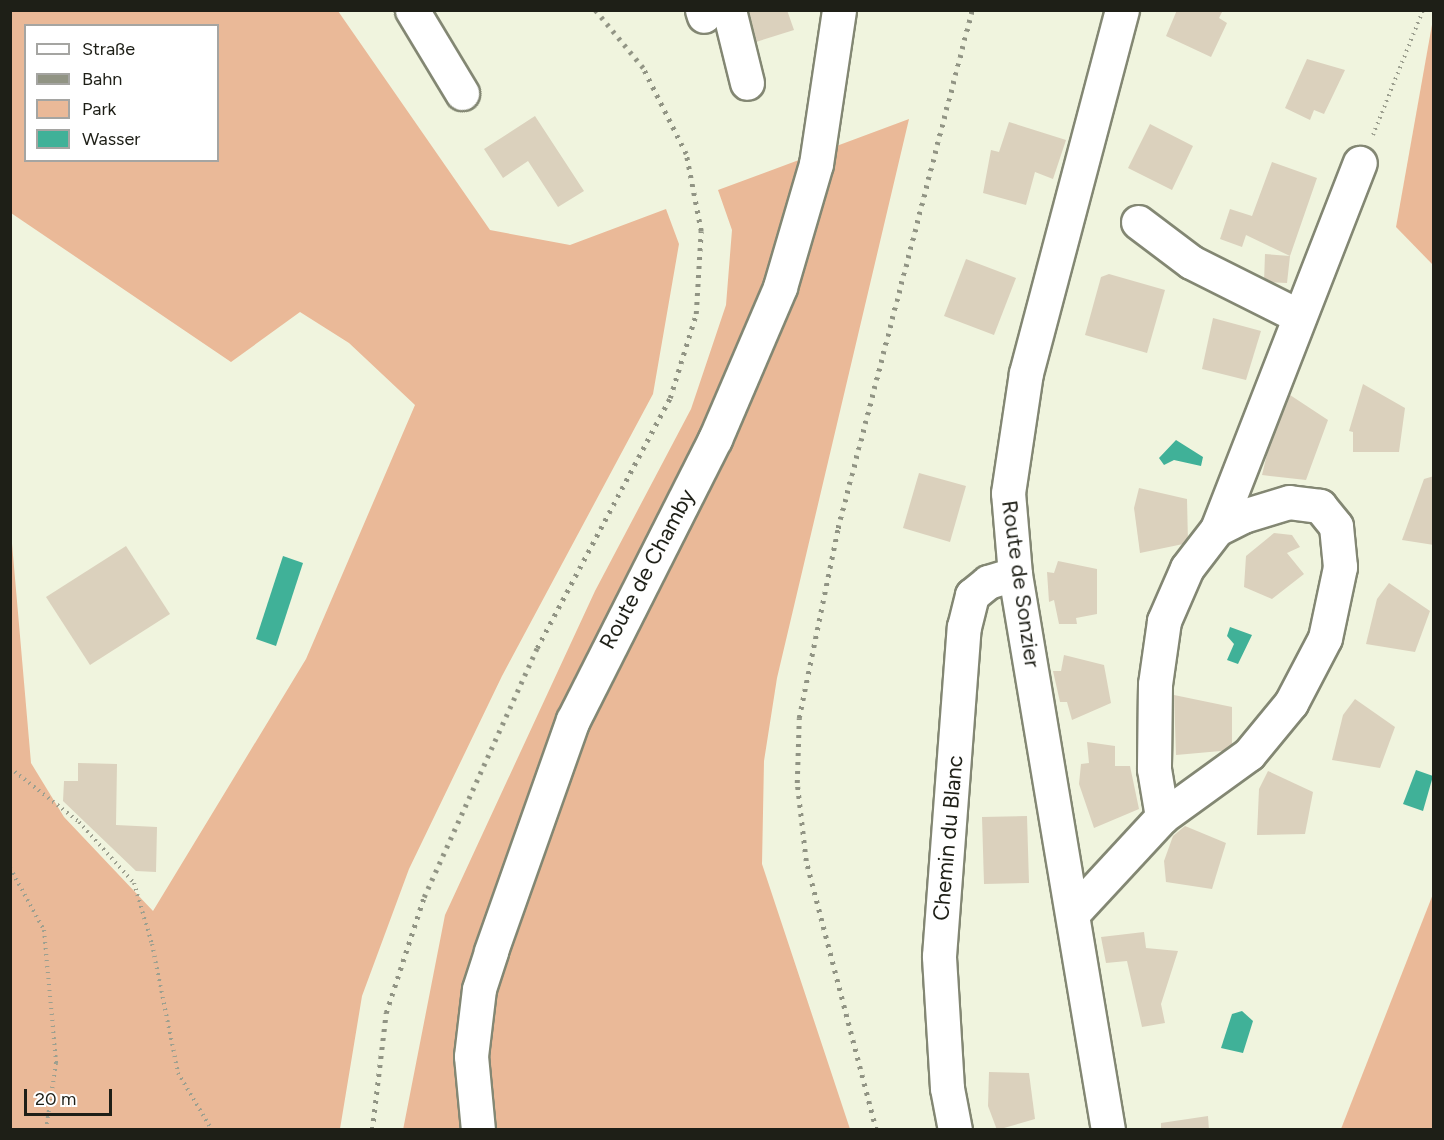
<!DOCTYPE html>
<meta charset="utf-8">
<style>
body{margin:0}
#map{position:relative;width:1444px;height:1140px;overflow:hidden;background:#f0f4de;font-family:Figtree,sans-serif}
div>[style]{position:absolute}
[style*='--x']{left:calc(var(--x)*1px);top:calc(var(--y)*1px);width:calc(var(--w)*1px);rotate:calc(var(--a)*1deg)}
.green>*{inset:0;background:#eab998}
.water>*{inset:0;background:#40b198}
.building>*{inset:0;background:#dbd1bd}
.path>*{height:4px;margin-top:-2px;transform-origin:0;background:repeating-linear-gradient(90deg,#9c9f8f 0 1.5px,transparent 0 6px)}
.roads{filter:drop-shadow(2px 0 #838773) drop-shadow(-2px 0 #838773) drop-shadow(0 2px #838773) drop-shadow(0 -2px #838773)}
.minor>*{height:33px;margin:-16.5px;padding:0 16.5px;transform-origin:16.5px;border-radius:16.5px;background:#fff}
.rail>*{height:4.5px;margin-top:-2.25px;transform-origin:0;background:repeating-linear-gradient(90deg,#919484 0 3px,transparent 0 9px)}
span{translate:-50% -50%;white-space:nowrap;text-align:center;line-height:1.15;-webkit-text-stroke:4.5px #fff;paint-order:stroke}
.street-label{font-size:22px;color:#1e1f17}
.frame{position:absolute;inset:0;border:12px solid #1e1f17;pointer-events:none}
.legend{position:absolute;left:24px;top:24px;width:195px;height:138px;box-sizing:border-box;background:#fff;border:2px solid #a5a5a2;margin:0;padding:8px 10px;list-style:none;font-size:18px;color:#1e1f17}
.legend li{display:flex;align-items:center;gap:12px;height:30px}
.legend b{width:30px;border:2px solid #a5a5a2}
.scale{position:absolute;left:24px;top:1089px;width:88px;height:27px;box-sizing:border-box;border:3px solid #1e1f17;border-top:0;padding-left:8px;font-size:18px;line-height:21px;white-space:nowrap;color:#1e1f17;-webkit-text-stroke:4px #fff;paint-order:stroke}
</style>
<div id="map">
<div class="green">
<i style="clip-path:polygon(evenodd,11px 10px,338px 11px,490px 230px,570px 245px,666px 209px,679px 244px,653px 394px,502px 676px,409px 869px,362px 996px,340px 1129px,11px 1129px,11px 532px,31px 763px,64px 817px,153px 911px,306px 659px,415px 405px,349px 343px,300px 312px,231px 362px,11px 213px,11px 10px,26px 26px,218px 26px,218px 160px,26px 160px,26px 26px)"></i>
<i style="clip-path:polygon(1433px 19px,1433px 265px,1396px 227px)"></i>
<i style="clip-path:polygon(909px 119px,777px 678px,764px 761px,762px 864px,850px 1129px,403px 1130px,445px 915px,595px 591px,691px 409px,726px 305px,732px 230px,718px 190px)"></i>
<i style="clip-path:polygon(1433px 894px,1433px 1129px,1341px 1129px)"></i>
</div>
<div class="water">
<i style="clip-path:polygon(1176px 440px,1203px 457px,1201px 466px,1174px 460px,1164px 465px,1159px 458px)"></i>
<i style="clip-path:polygon(283px 556px,303px 563px,276px 646px,256px 639px)"></i>
<i style="clip-path:polygon(1230px 627px,1252px 635px,1238px 664px,1227px 660px,1234px 644px,1227px 636px)"></i>
<i style="clip-path:polygon(1416px 770px,1433px 776px,1423px 811px,1403px 804px)"></i>
<i style="clip-path:polygon(1242px 1011px,1253px 1021px,1243px 1053px,1221px 1048px,1232px 1014px)"></i>
</div>
<div class="building">
<i style="clip-path:polygon(746px 10px,787px 10px,794px 30px,756px 42px)"></i>
<i style="clip-path:polygon(1177px 10px,1223px 10px,1219px 18px,1227px 23px,1211px 57px,1166px 36px)"></i>
<i style="clip-path:polygon(1307px 59px,1345px 70px,1324px 114px,1314px 110px,1310px 120px,1285px 108px)"></i>
<i style="clip-path:polygon(535px 116px,584px 191px,558px 207px,528px 161px,503px 178px,484px 149px)"></i>
<i style="clip-path:polygon(1009px 122px,1066px 140px,1053px 179px,1035px 172px,1026px 205px,983px 193px,991px 150px,999px 152px)"></i>
<i style="clip-path:polygon(1150px 124px,1193px 146px,1172px 190px,1128px 168px)"></i>
<i style="clip-path:polygon(1272px 162px,1317px 178px,1290px 256px,1287px 283px,1264px 282px,1265px 254px,1290px 256px,1246px 235px,1242px 247px,1220px 239px,1230px 209px,1252px 216px)"></i>
<i style="clip-path:polygon(966px 259px,1016px 278px,994px 335px,944px 316px)"></i>
<i style="clip-path:polygon(1109px 274px,1165px 290px,1147px 353px,1085px 335px,1101px 277px)"></i>
<i style="clip-path:polygon(1213px 318px,1261px 331px,1246px 380px,1202px 369px)"></i>
<i style="clip-path:polygon(1363px 384px,1405px 408px,1399px 452px,1353px 452px,1353px 432px,1349px 431px)"></i>
<i style="clip-path:polygon(1290px 395px,1328px 420px,1306px 480px,1262px 475px,1267px 454px,1258px 450px,1272px 416px)"></i>
<i style="clip-path:polygon(919px 473px,966px 486px,950px 542px,903px 528px)"></i>
<i style="clip-path:polygon(1434px 476px,1434px 545px,1402px 540px,1424px 479px)"></i>
<i style="clip-path:polygon(1139px 488px,1187px 499px,1188px 543px,1140px 553px,1134px 508px)"></i>
<i style="clip-path:polygon(1274px 533px,1292px 535px,1300px 547px,1287px 553px,1304px 574px,1272px 599px,1244px 587px,1246px 556px)"></i>
<i style="clip-path:polygon(126px 546px,170px 614px,90px 665px,46px 597px)"></i>
<i style="clip-path:polygon(1058px 561px,1097px 569px,1097px 614px,1076px 618px,1077px 624px,1059px 624px,1054px 600px,1049px 602px,1047px 572px,1054px 573px)"></i>
<i style="clip-path:polygon(1389px 583px,1430px 611px,1415px 652px,1366px 644px,1377px 599px)"></i>
<i style="clip-path:polygon(1064px 655px,1104px 665px,1111px 703px,1072px 720px,1067px 702px,1060px 702px,1053px 671px,1061px 671px)"></i>
<i style="clip-path:polygon(1174px 695px,1232px 707px,1232px 750px,1176px 755px)"></i>
<i style="clip-path:polygon(1355px 699px,1395px 727px,1380px 768px,1332px 760px,1343px 715px)"></i>
<i style="clip-path:polygon(1087px 742px,1115px 746px,1115px 766px,1130px 766px,1139px 809px,1094px 828px,1079px 784px,1081px 764px,1089px 763px)"></i>
<i style="clip-path:polygon(78px 763px,117px 764px,116px 825px,157px 827px,156px 872px,136px 871px,63px 801px,64px 781px,78px 781px)"></i>
<i style="clip-path:polygon(1268px 771px,1313px 792px,1305px 834px,1257px 835px,1259px 789px)"></i>
<i style="clip-path:polygon(1027px 816px,1029px 883px,984px 884px,982px 817px)"></i>
<i style="clip-path:polygon(1185px 826px,1226px 843px,1212px 889px,1166px 882px,1164px 861px,1173px 836px)"></i>
<i style="clip-path:polygon(1144px 932px,1146px 948px,1178px 951px,1161px 1004px,1165px 1023px,1142px 1027px,1127px 961px,1106px 963px,1101px 937px)"></i>
<i style="clip-path:polygon(989px 1072px,1029px 1073px,1035px 1119px,997px 1130px,988px 1106px)"></i>
<i style="clip-path:polygon(1208px 1116px,1209px 1130px,1161px 1130px,1161px 1123px)"></i>
</div>
<div class="path">
<i style="--x:1373;--y:135;--w:135;--a:-68.2"></i>
<i style="--x:10;--y:768;--w:88;--a:38"></i>
<i style="--x:79;--y:822;--w:82;--a:48"></i>
<i style="--x:134;--y:883;--w:64;--a:73.6"></i>
<i style="--x:152;--y:944;--w:132;--a:78.6"></i>
<i style="--x:178;--y:1073;--w:66;--a:59.2"></i>
<i style="--x:10;--y:868;--w:71;--a:61.3"></i>
<i style="--x:44;--y:930;--w:134;--a:84.8"></i>
<i style="--x:56;--y:1063;--w:68;--a:98.5"></i>
</div>
<div class="roads">
<div class="minor">
<i style="--x:412;--y:10;--w:97;--a:58.9"></i>
<i style="--x:702;--y:10;--w:6;--a:72"></i>
<i style="--x:729;--y:10;--w:75;--a:76.1"></i>
<i style="--x:1138;--y:222;--w:66;--a:37"></i>
<i style="--x:1191;--y:262;--w:121;--a:26.6"></i>
<i style="--x:1217;--y:529;--w:393;--a:-68.7"></i>
<i style="--x:1075;--y:911;--w:128;--a:-47.2"></i>
<i style="--x:1162;--y:817;--w:107;--a:-35.9"></i>
<i style="--x:1249;--y:754;--w:66;--a:-50.5"></i>
<i style="--x:1291;--y:703;--w:73;--a:-62.4"></i>
<i style="--x:1325;--y:638;--w:73;--a:-78.1"></i>
<i style="--x:1340;--y:567;--w:41;--a:-95.6"></i>
<i style="--x:1336;--y:526;--w:26;--a:-129"></i>
<i style="--x:1320;--y:506;--w:31;--a:-173"></i>
<i style="--x:1289;--y:502;--w:48;--a:163.1"></i>
<i style="--x:1243;--y:516;--w:29;--a:153"></i>
<i style="--x:1217;--y:529;--w:49;--a:127.6"></i>
<i style="--x:1187;--y:568;--w:58;--a:113.5"></i>
<i style="--x:1164;--y:621;--w:64;--a:98.1"></i>
<i style="--x:1155;--y:684;--w:85;--a:90.7"></i>
<i style="--x:1154;--y:769;--w:49;--a:80.5"></i>
<i style="--x:478;--y:1130;--w:74;--a:-95.4"></i>
<i style="--x:471;--y:1056;--w:67;--a:-83.2"></i>
<i style="--x:479;--y:989;--w:40;--a:-72"></i>
<i style="--x:491;--y:951;--w:245;--a:-70.5"></i>
<i style="--x:573;--y:720;--w:315;--a:-63.2"></i>
<i style="--x:715;--y:439;--w:165;--a:-66.8"></i>
<i style="--x:780;--y:287;--w:128;--a:-73.7"></i>
<i style="--x:816;--y:164;--w:156;--a:-81.5"></i>
<i style="--x:955;--y:1130;--w:43;--a:-100.8"></i>
<i style="--x:947;--y:1088;--w:132;--a:-93.5"></i>
<i style="--x:939;--y:956;--w:330;--a:-85.7"></i>
<i style="--x:964;--y:627;--w:33;--a:-76"></i>
<i style="--x:972;--y:595;--w:21;--a:-39"></i>
<i style="--x:988;--y:582;--w:28;--a:-17"></i>
<i style="--x:1108;--y:1130;--w:564;--a:-99.5"></i>
<i style="--x:1015;--y:574;--w:81;--a:-94.9"></i>
<i style="--x:1008;--y:493;--w:121;--a:-81.5"></i>
<i style="--x:1026;--y:373;--w:375;--a:-75.2"></i>
</div>
</div>
<div class="rail">
<i style="--x:372;--y:1130;--w:118;--a:-83.2"></i>
<i style="--x:386;--y:1013;--w:122;--a:-71.9"></i>
<i style="--x:424;--y:897;--w:273;--a:-65.6"></i>
<i style="--x:537;--y:648;--w:283;--a:-62"></i>
<i style="--x:670;--y:398;--w:88;--a:-72.8"></i>
<i style="--x:696;--y:314;--w:83;--a:-86.6"></i>
<i style="--x:701;--y:231;--w:78;--a:-101"></i>
<i style="--x:686;--y:154;--w:96;--a:-116.6"></i>
<i style="--x:643;--y:68;--w:75;--a:-129.6"></i>
<i style="--x:876;--y:1130;--w:278;--a:-104.6"></i>
<i style="--x:806;--y:861;--w:79;--a:-96.6"></i>
<i style="--x:797;--y:783;--w:65;--a:-88.2"></i>
<i style="--x:799;--y:718;--w:194;--a:-78.4"></i>
<i style="--x:838;--y:528;--w:535;--a:-75.5"></i>
</div>
<div class="street-label">
<span style="left:647px;top:569px;rotate:-62deg">Route de Chamby</span>
<span style="left:1021px;top:584px;rotate:82deg">Route de Sonzier</span>
<span style="left:948px;top:838px;rotate:-85deg">Chemin du Blanc</span>
</div>
<div class="frame"></div>
<ul class="legend">
<li><b style="height:8px;background:#fff"></b>Straße</li>
<li><b style="height:8px;background:#919484"></b>Bahn</li>
<li><b style="height:16px;background:#eab998"></b>Park</li>
<li><b style="height:16px;background:#40b198"></b>Wasser</li>
</ul>
<div class="scale">20 m</div>
</div>
